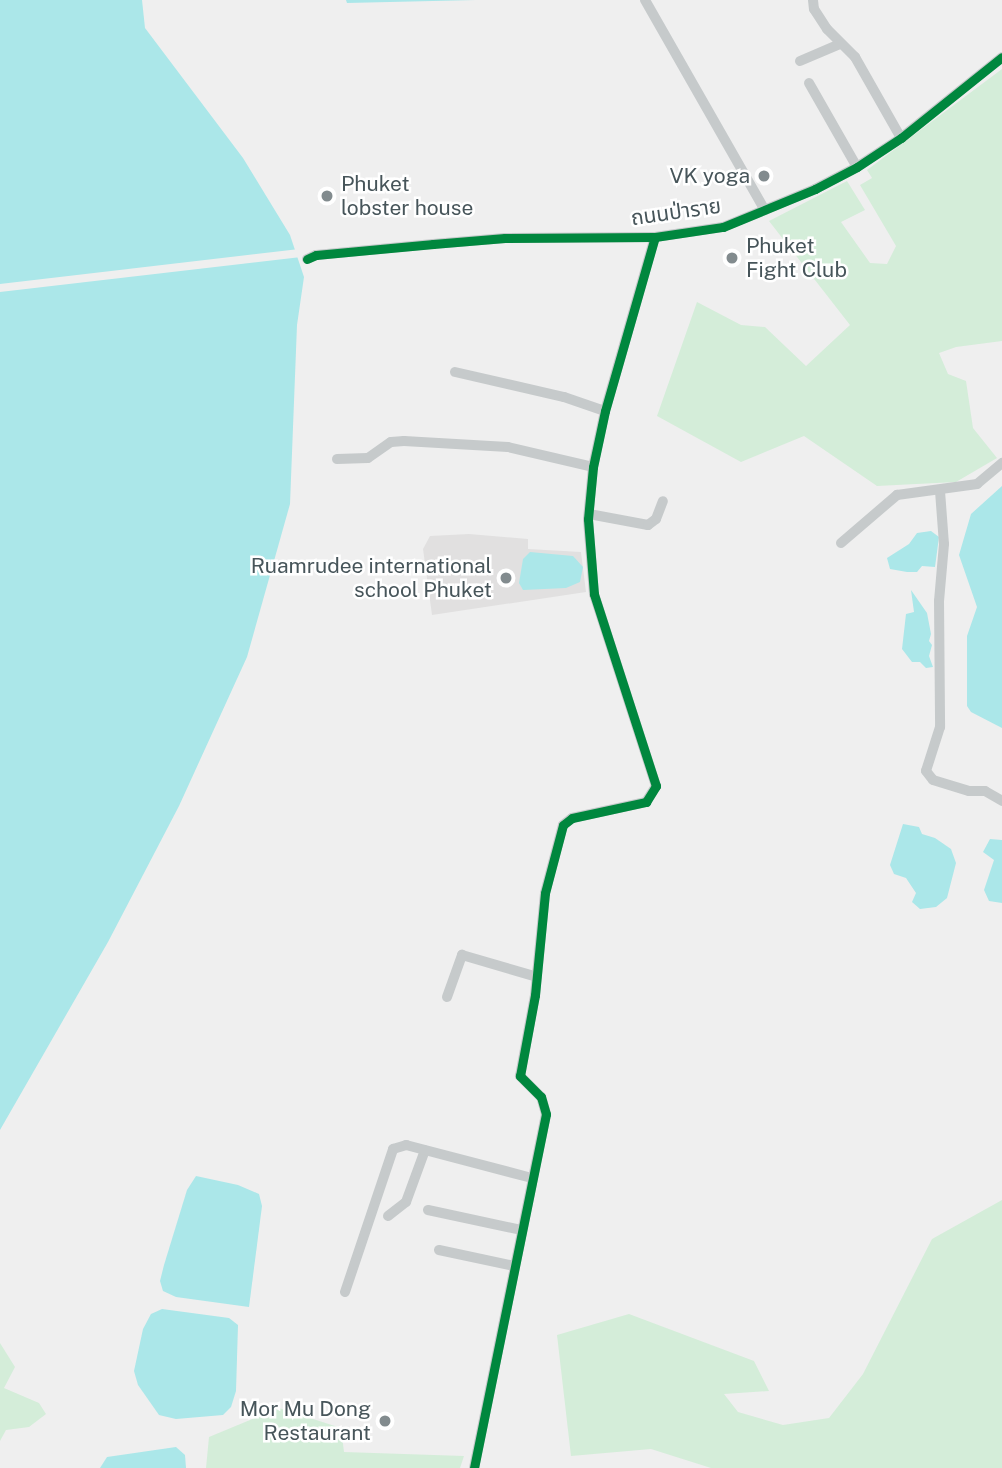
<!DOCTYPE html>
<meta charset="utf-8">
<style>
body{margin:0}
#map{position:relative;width:1002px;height:1468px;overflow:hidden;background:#efefef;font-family:"Public Sans","Noto Sans Thai",sans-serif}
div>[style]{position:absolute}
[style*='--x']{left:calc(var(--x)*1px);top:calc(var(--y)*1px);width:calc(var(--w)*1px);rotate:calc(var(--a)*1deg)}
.education>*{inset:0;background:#e1e0e0}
.green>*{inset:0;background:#d4edd9}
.water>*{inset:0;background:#abe7e9}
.pier>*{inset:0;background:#efefef}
.minor>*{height:10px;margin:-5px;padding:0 5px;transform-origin:5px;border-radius:5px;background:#c6cacb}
.cycleway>*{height:9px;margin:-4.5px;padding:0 4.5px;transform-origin:4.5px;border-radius:4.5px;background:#00873e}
.dots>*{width:19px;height:19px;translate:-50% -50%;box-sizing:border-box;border:4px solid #fff;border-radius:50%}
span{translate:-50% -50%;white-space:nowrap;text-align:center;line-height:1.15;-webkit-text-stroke:5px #fff;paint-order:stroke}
.poi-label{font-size:21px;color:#47555a}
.right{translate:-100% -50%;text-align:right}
.left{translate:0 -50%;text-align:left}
.street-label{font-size:21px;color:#47555a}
</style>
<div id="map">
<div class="education">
<i style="clip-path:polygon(469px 534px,528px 539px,528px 549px,581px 552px,586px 592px,432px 615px,423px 549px,430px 536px)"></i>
</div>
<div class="green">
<i style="clip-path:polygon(1002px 69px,1002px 341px,956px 347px,939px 353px,948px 374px,966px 381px,973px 428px,997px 458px,956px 482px,877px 486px,804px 436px,741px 462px,657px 416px,697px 302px,741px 325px,765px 327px,806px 366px,850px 325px,769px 221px,847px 181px,865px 210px,841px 222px,870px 263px,887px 264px,896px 246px,860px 185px,872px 178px,867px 170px)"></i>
<i style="clip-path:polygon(1002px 1200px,1002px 1468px,711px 1468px,651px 1449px,571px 1456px,557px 1335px,629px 1314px,754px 1361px,769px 1391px,724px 1394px,738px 1412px,783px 1425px,829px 1418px,863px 1374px,932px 1239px)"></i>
<i style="clip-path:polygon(0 1343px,15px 1367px,4px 1388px,39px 1403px,46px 1414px,29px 1427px,6px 1430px,0 1441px)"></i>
<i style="clip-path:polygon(279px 1408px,341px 1428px,344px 1452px,464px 1456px,460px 1468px,206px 1468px,209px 1437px)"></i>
</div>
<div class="water">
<i style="clip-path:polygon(0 0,142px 0,145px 28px,243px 158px,290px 235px,304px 277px,297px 325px,290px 504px,247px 657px,179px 806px,108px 942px,0 1130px)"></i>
<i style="clip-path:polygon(346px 0,476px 0,347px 3px)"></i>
<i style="clip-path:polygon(1002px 486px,1002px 728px,971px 712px,967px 706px,967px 636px,977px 607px,959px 555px,971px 514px)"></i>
<i style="clip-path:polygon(931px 531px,939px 537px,935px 567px,922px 566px,917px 572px,907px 572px,890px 569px,887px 558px,909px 544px,917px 533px)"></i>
<i style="clip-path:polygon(530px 552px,573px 556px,583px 567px,580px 582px,566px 588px,523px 590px,519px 583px,523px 559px)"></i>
<i style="clip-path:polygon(911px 590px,927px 613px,931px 634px,929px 641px,932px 645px,929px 656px,933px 667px,926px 668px,920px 662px,912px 662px,902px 649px,906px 614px,914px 612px)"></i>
<i style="clip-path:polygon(903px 824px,919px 827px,922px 834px,935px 838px,951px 849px,956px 863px,947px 898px,936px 907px,920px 909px,912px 902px,916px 893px,906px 878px,894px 874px,890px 865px)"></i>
<i style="clip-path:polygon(990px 839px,1002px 840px,1002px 903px,989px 901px,984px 890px,994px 860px,983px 852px)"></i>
<i style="clip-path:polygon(196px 1176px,238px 1185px,259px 1194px,262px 1206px,249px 1307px,176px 1297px,163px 1291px,160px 1281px,164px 1265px,187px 1190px)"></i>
<i style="clip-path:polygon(162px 1309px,229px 1318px,238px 1325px,236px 1391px,231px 1407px,223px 1415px,176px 1419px,159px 1415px,138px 1385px,134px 1371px,143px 1329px,151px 1314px)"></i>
<i style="clip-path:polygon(176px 1447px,185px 1455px,186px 1468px,100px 1468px,107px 1457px)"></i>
</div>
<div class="pier">
<i style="clip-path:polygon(299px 249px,301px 257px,0 292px,0 284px)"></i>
</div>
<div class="minor">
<i style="--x:645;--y:0;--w:242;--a:60.3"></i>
<i style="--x:813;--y:0;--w:9;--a:84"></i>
<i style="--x:814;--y:9;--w:24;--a:57"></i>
<i style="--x:827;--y:29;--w:40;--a:45"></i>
<i style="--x:855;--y:57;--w:93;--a:60.4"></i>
<i style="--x:800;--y:61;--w:43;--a:-23"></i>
<i style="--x:809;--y:83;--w:97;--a:60.3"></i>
<i style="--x:307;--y:259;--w:10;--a:-24"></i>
<i style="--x:316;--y:255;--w:118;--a:-5.4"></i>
<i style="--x:433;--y:244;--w:72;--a:-4.8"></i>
<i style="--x:505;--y:238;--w:150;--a:-0.4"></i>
<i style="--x:655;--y:237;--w:69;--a:-8.4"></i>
<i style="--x:723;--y:227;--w:100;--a:-22.4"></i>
<i style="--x:815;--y:189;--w:47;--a:-27.6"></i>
<i style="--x:857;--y:167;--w:53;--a:-33.4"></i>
<i style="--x:901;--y:138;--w:129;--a:-38.7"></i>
<i style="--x:455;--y:372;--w:112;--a:12.9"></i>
<i style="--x:564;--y:397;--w:43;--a:18.9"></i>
<i style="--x:337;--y:459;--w:31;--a:-2"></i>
<i style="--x:368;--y:458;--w:28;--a:-35"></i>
<i style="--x:391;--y:442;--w:13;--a:-4"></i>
<i style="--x:404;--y:441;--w:104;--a:3.3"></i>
<i style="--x:508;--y:447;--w:87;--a:13.2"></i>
<i style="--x:940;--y:491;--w:53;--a:85.7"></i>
<i style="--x:944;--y:544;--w:57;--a:95"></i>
<i style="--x:939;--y:601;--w:126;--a:89.5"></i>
<i style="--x:940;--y:727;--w:46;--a:107.7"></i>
<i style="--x:926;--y:771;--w:11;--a:52"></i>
<i style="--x:933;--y:780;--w:38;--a:17"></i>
<i style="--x:969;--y:791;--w:16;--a:0"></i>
<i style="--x:985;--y:791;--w:20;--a:30"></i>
<i style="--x:589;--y:514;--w:60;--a:10.6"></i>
<i style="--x:648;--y:525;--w:10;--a:-37"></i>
<i style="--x:656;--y:519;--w:19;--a:-69"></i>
<i style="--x:841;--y:543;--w:74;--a:-40.6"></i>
<i style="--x:897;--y:495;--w:81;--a:-7.8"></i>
<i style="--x:977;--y:484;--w:33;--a:-40"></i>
<i style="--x:447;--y:997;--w:45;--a:-70.3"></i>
<i style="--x:462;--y:955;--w:78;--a:16.3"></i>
<i style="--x:428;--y:1210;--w:95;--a:12.1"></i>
<i style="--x:388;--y:1216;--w:23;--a:-38"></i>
<i style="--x:406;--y:1202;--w:55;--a:-69.9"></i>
<i style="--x:439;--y:1250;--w:77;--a:12"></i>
<i style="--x:345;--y:1292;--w:151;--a:-71.4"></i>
<i style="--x:393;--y:1149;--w:14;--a:-17"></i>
<i style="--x:406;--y:1145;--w:130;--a:14.7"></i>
<i style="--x:474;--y:1468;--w:361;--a:-78.5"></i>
<i style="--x:546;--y:1114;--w:18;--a:-106"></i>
<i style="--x:541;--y:1097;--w:30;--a:-135"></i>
<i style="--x:520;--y:1076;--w:82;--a:-79.5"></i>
<i style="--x:535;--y:995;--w:102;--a:-84.4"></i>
<i style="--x:545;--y:893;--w:70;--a:-75.2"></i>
<i style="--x:563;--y:825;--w:11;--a:-38"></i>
<i style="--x:572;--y:818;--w:76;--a:-12.2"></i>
<i style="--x:646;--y:802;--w:19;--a:-58"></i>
<i style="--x:656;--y:786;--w:202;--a:-107.9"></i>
<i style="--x:594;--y:594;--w:75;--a:-94.6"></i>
<i style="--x:588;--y:519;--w:52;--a:-84.5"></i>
<i style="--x:593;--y:467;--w:57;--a:-77.9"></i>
<i style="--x:605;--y:411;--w:181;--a:-74"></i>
</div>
<div class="cycleway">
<i style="--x:307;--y:259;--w:10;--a:-24"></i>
<i style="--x:316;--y:255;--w:118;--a:-5.4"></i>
<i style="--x:433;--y:244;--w:72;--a:-4.8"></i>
<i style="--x:505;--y:238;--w:150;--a:-0.4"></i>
<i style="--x:655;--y:237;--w:69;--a:-8.4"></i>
<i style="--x:723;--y:227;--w:100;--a:-22.4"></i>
<i style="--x:815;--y:189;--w:47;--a:-27.6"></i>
<i style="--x:857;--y:167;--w:53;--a:-33.4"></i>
<i style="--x:901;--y:138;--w:129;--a:-38.7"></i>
<i style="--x:474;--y:1468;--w:361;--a:-78.5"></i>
<i style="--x:546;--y:1114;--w:18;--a:-106"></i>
<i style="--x:541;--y:1097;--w:30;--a:-135"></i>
<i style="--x:520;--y:1076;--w:82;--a:-79.5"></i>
<i style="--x:535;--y:995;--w:102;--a:-84.4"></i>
<i style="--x:545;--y:893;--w:70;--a:-75.2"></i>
<i style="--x:563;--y:825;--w:11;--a:-38"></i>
<i style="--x:572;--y:818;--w:76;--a:-12.2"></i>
<i style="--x:646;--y:802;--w:19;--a:-58"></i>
<i style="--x:656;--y:786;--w:202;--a:-107.9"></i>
<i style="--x:594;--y:594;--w:75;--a:-94.6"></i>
<i style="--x:588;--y:519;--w:52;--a:-84.5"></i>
<i style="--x:593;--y:467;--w:57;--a:-77.9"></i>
<i style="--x:605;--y:411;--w:181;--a:-74"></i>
</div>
<div class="dots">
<i style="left:764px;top:176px;background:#828b8e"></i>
<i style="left:327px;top:196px;background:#828b8e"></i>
<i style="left:732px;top:258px;background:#828b8e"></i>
<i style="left:506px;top:578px;background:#828b8e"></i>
<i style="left:385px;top:1421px;background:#828b8e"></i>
</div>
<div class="poi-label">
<span class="right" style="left:750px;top:176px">VK yoga</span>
<span class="left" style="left:341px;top:196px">Phuket<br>lobster house</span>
<span class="left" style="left:746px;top:258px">Phuket<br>Fight Club</span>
<span class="right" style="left:492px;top:578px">Ruamrudee international<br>school Phuket</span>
<span class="right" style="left:371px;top:1421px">Mor Mu Dong<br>Restaurant</span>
</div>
<div class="street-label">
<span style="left:676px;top:212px;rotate:-8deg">ถนนป่าราย</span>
</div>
</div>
